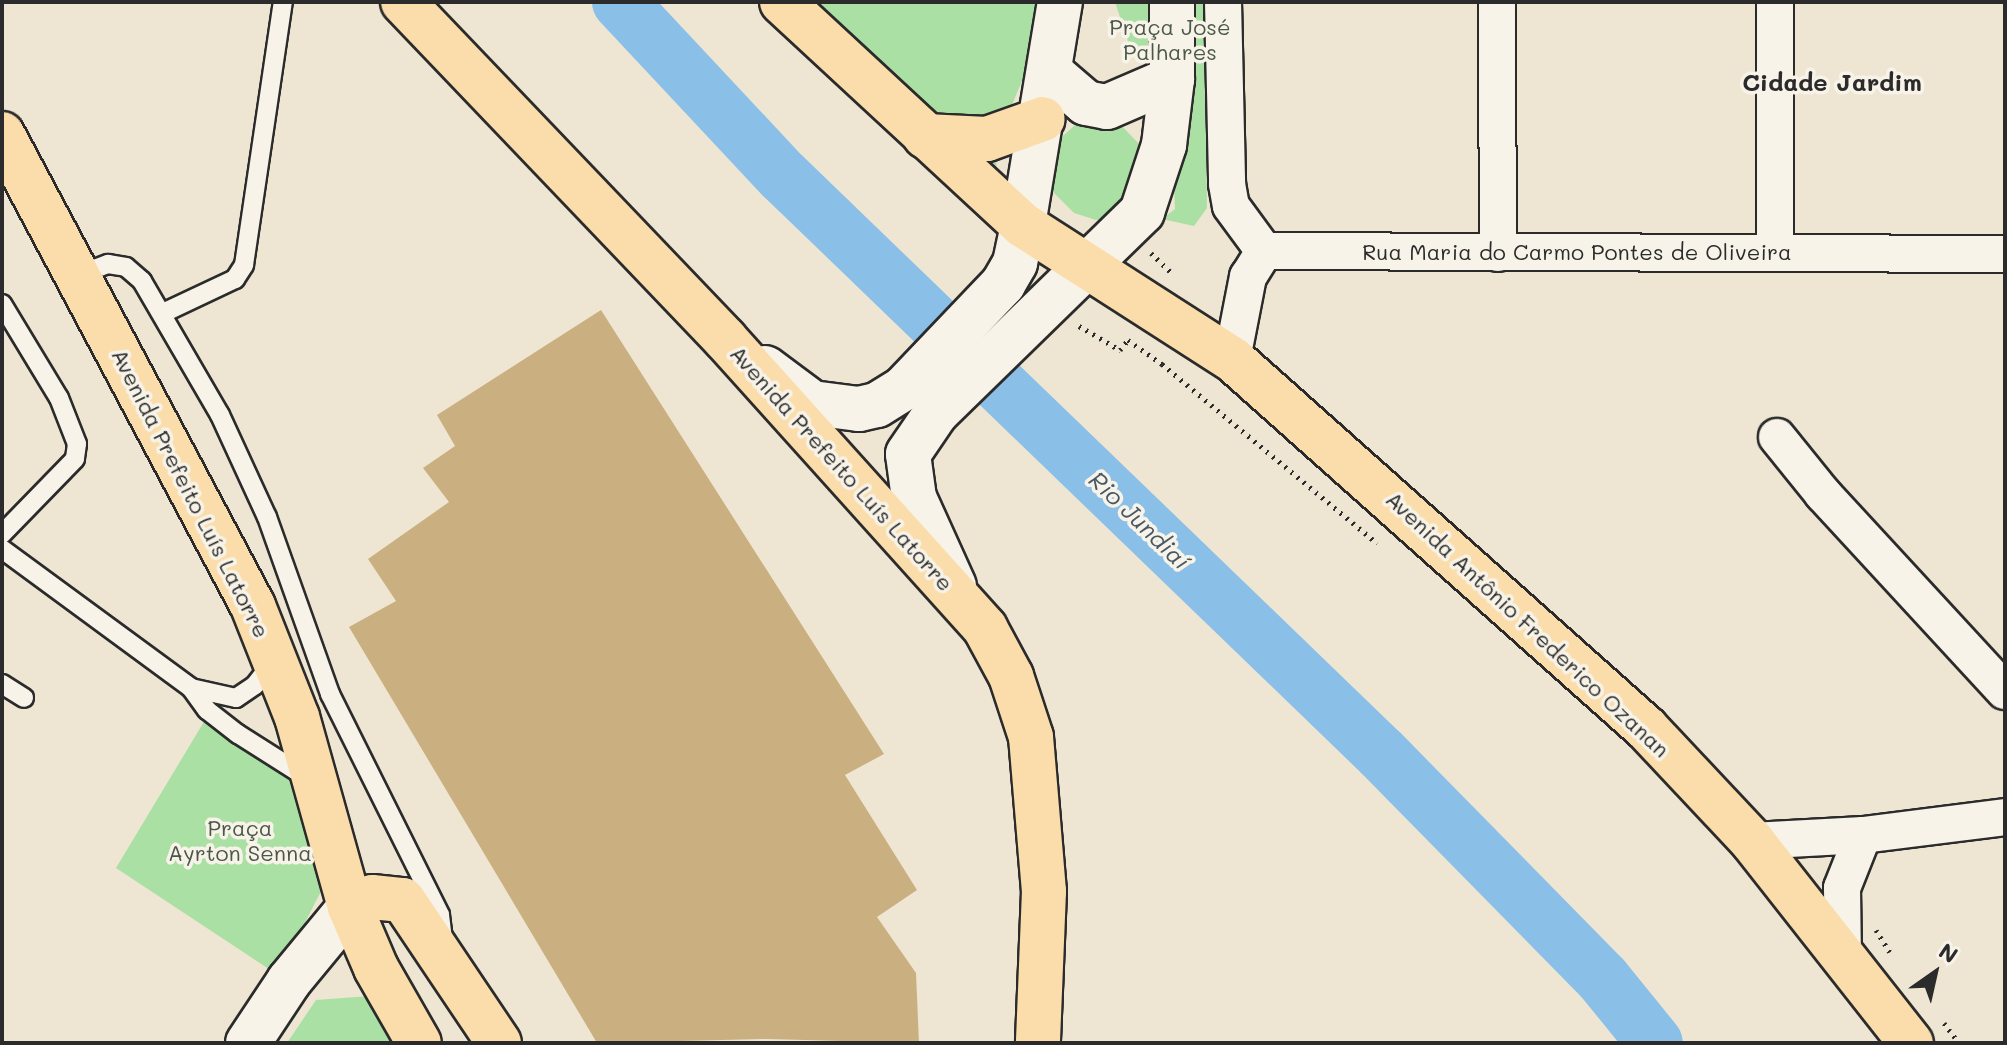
<!DOCTYPE html>
<html>
<head>
<meta charset="utf-8">
<style>
	body { margin:0 }
	#map { position:relative; width:2007px; height:1045px; overflow:hidden; background:#eee6d3; font-family:Mali,sans-serif }
	div>[style] { position:absolute }
	.green>* { inset:0; background:#aae0a3 }
	.river>* { height:56px; margin:-28px; padding:0 28px; transform-origin:28px; border-radius:28px; background:#8abfe8 }
	.building>* { inset:0; background:#cab080 }
	.path>* { height:5px; margin-top:-2.5px; transform-origin:0; background:repeating-linear-gradient(90deg,#2b2b2b 0 2px,transparent 0 8px) }
	.roads { filter:drop-shadow(2px 0 #2b2b2b) drop-shadow(-2px 0 #2b2b2b) drop-shadow(0 2px #2b2b2b) drop-shadow(0 -2px #2b2b2b) }
	.lane>* { height:18px; margin:-9px; padding:0 9px; transform-origin:9px; border-radius:9px; background:#f7f3e8 }
	.street>* { height:36px; margin:-18px; padding:0 18px; transform-origin:18px; border-radius:18px; background:#f7f3e8 }
	.secondary>* { height:44px; margin:-22px; padding:0 22px; transform-origin:22px; border-radius:22px; background:#f7f3e8 }
	.primary>* { height:44px; margin:-22px; padding:0 22px; transform-origin:22px; border-radius:22px; background:#faddab }
	span { translate:-50% -50%; white-space:nowrap; text-align:center; line-height:1.15; -webkit-text-stroke:7px #f7f3e8; paint-order:stroke }
	.park-label { font-size:22px; color:#4b5849 }
	.street-label { font-size:22px; color:#2b2b2b }
	.neighbourhood-label { font-size:24px; color:#2b2b2b; font-weight:700 }
	.water-label { font-size:24px; color:#485764; font-style:italic }
	.frame { position:absolute; inset:0; border:4px solid #2b2b2b; pointer-events:none }
	.north { position:absolute; left:1895px; top:933px; width:80px; height:80px; -webkit-text-stroke:6px #f7f3e8; paint-order:stroke; rotate:34deg; font-size:22px; font-weight:700; line-height:32px; text-align:center; color:#2b2b2b }
	.north::after { content:''; display:block; margin:auto; width:28px; height:36px; background:#2b2b2b; clip-path:polygon(50% 0,100% 100%,50% 72%,0 100%) }
</style>
</head>
<body>
<div id="map">
	<div class="green">
		<div style="clip-path:polygon(796px 2px,1047px 2px,1046px 23px,997px 141px,996px 184px)"></div>
		<div style="clip-path:polygon(1115px 2px,1204px 2px,1207px 208px,1194px 226px,1162px 219px,1175px 209px,1170px 95px,1129px 44px)"></div>
		<div style="clip-path:polygon(1086px 115px,1116px 120px,1144px 149px,1125px 215px,1096px 220px,1074px 213px,1050px 189px,1053px 145px)"></div>
		<div style="clip-path:polygon(208px 715px,321px 778px,333px 868px,278px 975px,116px 868px)"></div>
		<div style="clip-path:polygon(370px 996px,403px 1043px,287px 1043px,316px 1000px)"></div>
	</div>
	<div class="river">
		<div style="left:620px;top:2px;width:238px;rotate:46.9deg"></div>
		<div style="left:783px;top:176px;width:831px;rotate:43.98deg"></div>
		<div style="left:1381px;top:753px;width:317px;rotate:45.5deg"></div>
		<div style="left:1603px;top:979px;width:82px;rotate:50.9deg"></div>
	</div>
	<div class="building">
		<div style="clip-path:polygon(601px 310px,884px 754px,845px 775px,917px 890px,877px 917px,916px 973px,919px 1043px,766px 1039px,597px 1043px,349px 627px,396px 601px,368px 559px,449px 502px,423px 468px,455px 446px,437px 415px)"></div>
	</div>
	<div class="path">
		<div style="left:1151px;top:253px;width:30px;rotate:44deg"></div>
		<div style="left:1079px;top:326px;width:48px;rotate:30.3deg"></div>
		<div style="left:1120px;top:350px;width:13px;rotate:-51deg"></div>
		<div style="left:1128px;top:340px;width:42px;rotate:35.2deg"></div>
		<div style="left:1162px;top:364px;width:280px;rotate:39.8deg"></div>
		<div style="left:1876px;top:930px;width:26px;rotate:58deg"></div>
		<div style="left:1944px;top:1023px;width:25px;rotate:53deg"></div>
	</div>
	<div class="roads">
		<div class="lane">
			<div style="left:79px;top:275px;width:31px;rotate:-21deg"></div>
			<div style="left:108px;top:264px;width:18px;rotate:9deg"></div>
			<div style="left:126px;top:267px;width:21px;rotate:41deg"></div>
			<div style="left:142px;top:281px;width:155px;rotate:59.8deg"></div>
			<div style="left:220px;top:415px;width:112px;rotate:65.3deg"></div>
			<div style="left:267px;top:517px;width:188px;rotate:70.4deg"></div>
			<div style="left:330px;top:694px;width:247px;rotate:63.5deg"></div>
			<div style="left:440px;top:915px;width:25px;rotate:83deg"></div>
			<div style="left:2px;top:304px;width:110px;rotate:58.8deg"></div>
			<div style="left:59px;top:398px;width:49px;rotate:68.6deg"></div>
			<div style="left:77px;top:444px;width:15px;rotate:98deg"></div>
			<div style="left:75px;top:459px;width:105px;rotate:134.2deg"></div>
			<div style="left:163px;top:313px;width:80px;rotate:-25.3deg"></div>
			<div style="left:235px;top:279px;width:17px;rotate:-57deg"></div>
			<div style="left:244px;top:265px;width:266px;rotate:-81.6deg"></div>
			<div style="left:2px;top:549px;width:235px;rotate:36.3deg"></div>
			<div style="left:191px;top:688px;width:27px;rotate:54deg"></div>
			<div style="left:207px;top:710px;width:39px;rotate:38deg"></div>
			<div style="left:238px;top:734px;width:84px;rotate:32.4deg"></div>
			<div style="left:2px;top:684px;width:26px;rotate:32deg"></div>
			<div style="left:191px;top:688px;width:46px;rotate:12.5deg"></div>
			<div style="left:236px;top:698px;width:23px;rotate:-34deg"></div>
			<div style="left:255px;top:685px;width:28px;rotate:-52deg"></div>
		</div>
		<div class="street">
			<div style="left:1223px;top:2px;width:182px;rotate:88.7deg"></div>
			<div style="left:1227px;top:184px;width:22px;rotate:80deg"></div>
			<div style="left:1231px;top:206px;width:56px;rotate:53.7deg"></div>
			<div style="left:1497px;top:2px;width:251px;rotate:89.8deg"></div>
			<div style="left:1264px;top:251px;width:741px;rotate:0.23deg"></div>
			<div style="left:1775px;top:253px;width:251px;rotate:-90deg"></div>
			<div style="left:1232px;top:359px;width:84px;rotate:-79deg"></div>
			<div style="left:1248px;top:277px;width:31px;rotate:-58deg"></div>
			<div style="left:1777px;top:437px;width:73px;rotate:51.1deg"></div>
			<div style="left:1823px;top:494px;width:268px;rotate:47.3deg"></div>
			<div style="left:1752px;top:841px;width:111px;rotate:-3.1deg"></div>
			<div style="left:1863px;top:835px;width:143px;rotate:-7.2deg"></div>
			<div style="left:1843px;top:960px;width:72px;rotate:-90.8deg"></div>
			<div style="left:1842px;top:888px;width:57px;rotate:-68.4deg"></div>
		</div>
		<div class="secondary">
			<div style="left:1051px;top:73px;width:46px;rotate:40.6deg"></div>
			<div style="left:1086px;top:103px;width:21px;rotate:11deg"></div>
			<div style="left:1107px;top:107px;width:71px;rotate:-23.3deg"></div>
			<div style="left:765px;top:368px;width:59px;rotate:36.7deg"></div>
			<div style="left:812px;top:403px;width:47px;rotate:7.3deg"></div>
			<div style="left:859px;top:409px;width:18px;rotate:-13deg"></div>
			<div style="left:877px;top:405px;width:32px;rotate:-32deg"></div>
			<div style="left:904px;top:388px;width:144px;rotate:-46.4deg"></div>
			<div style="left:1003px;top:284px;width:24px;rotate:-60deg"></div>
			<div style="left:1015px;top:263px;width:39px;rotate:-78deg"></div>
			<div style="left:1023px;top:225px;width:226px;rotate:-80.6deg"></div>
			<div style="left:954px;top:586px;width:97px;rotate:-114.4deg"></div>
			<div style="left:914px;top:498px;width:44px;rotate:-97.8deg"></div>
			<div style="left:908px;top:454px;width:50px;rotate:-55.7deg"></div>
			<div style="left:936px;top:413px;width:288px;rotate:-44.3deg"></div>
			<div style="left:1142px;top:212px;width:71px;rotate:-71.8deg"></div>
			<div style="left:1164px;top:145px;width:66px;rotate:-83.1deg"></div>
			<div style="left:1172px;top:79px;width:77px;rotate:-90deg"></div>
			<div style="left:248px;top:1043px;width:74px;rotate:-56.5deg"></div>
			<div style="left:289px;top:981px;width:96px;rotate:-50.5deg"></div>
		</div>
		<div class="primary">
			<div style="left:403px;top:2px;width:466px;rotate:46.3deg"></div>
			<div style="left:725px;top:339px;width:389px;rotate:48deg"></div>
			<div style="left:985px;top:628px;width:55px;rotate:61.6deg"></div>
			<div style="left:1011px;top:676px;width:64px;rotate:71.8deg"></div>
			<div style="left:1031px;top:737px;width:155px;rotate:85.2deg"></div>
			<div style="left:1044px;top:891px;width:152px;rotate:92.3deg"></div>
			<div style="left:782px;top:2px;width:328px;rotate:42.8deg"></div>
			<div style="left:1023px;top:225px;width:248px;rotate:32.7deg"></div>
			<div style="left:1232px;top:359px;width:555px;rotate:41.71deg"></div>
			<div style="left:1646px;top:728px;width:155px;rotate:46.8deg"></div>
			<div style="left:1752px;top:841px;width:257px;rotate:51.8deg"></div>
			<div style="left:2px;top:134px;width:535px;rotate:62deg"></div>
			<div style="left:253px;top:606px;width:119px;rotate:68.4deg"></div>
			<div style="left:297px;top:717px;width:197px;rotate:74.4deg"></div>
			<div style="left:350px;top:907px;width:66px;rotate:66.9deg"></div>
			<div style="left:376px;top:968px;width:86px;rotate:60.2deg"></div>
			<div style="left:925px;top:136px;width:62px;rotate:2.8deg"></div>
			<div style="left:987px;top:139px;width:59px;rotate:-19.7deg"></div>
			<div style="left:350px;top:907px;width:24px;rotate:-24deg"></div>
			<div style="left:372px;top:897px;width:31px;rotate:6deg"></div>
			<div style="left:403px;top:900px;width:172px;rotate:56.1deg"></div>
		</div>
	</div>
	<div class="park-label">
		<span style="left:1170px;top:39px">Praça José<br>Palhares</span>
		<span style="left:240px;top:840px">Praça<br>Ayrton Senna</span>
	</div>
	<div class="street-label">
		<span style="left:1577px;top:252px">Rua Maria do Carmo Pontes de Oliveira</span>
		<span style="left:842px;top:468px;rotate:48deg">Avenida Prefeito Luís Latorre</span>
		<span style="left:191px;top:493px;rotate:63deg">Avenida Prefeito Luís Latorre</span>
		<span style="left:1528px;top:624px;rotate:43deg">Avenida Antônio Frederico Ozanan</span>
	</div>
	<div class="neighbourhood-label">
		<span style="left:1832px;top:82px">Cidade Jardim</span>
	</div>
	<div class="water-label">
		<span style="left:1140px;top:520px;rotate:44deg">Rio Jundiaí</span>
	</div>
	<div class="frame"></div>
	<div class="north">N</div>
</div>
</body>
</html>
